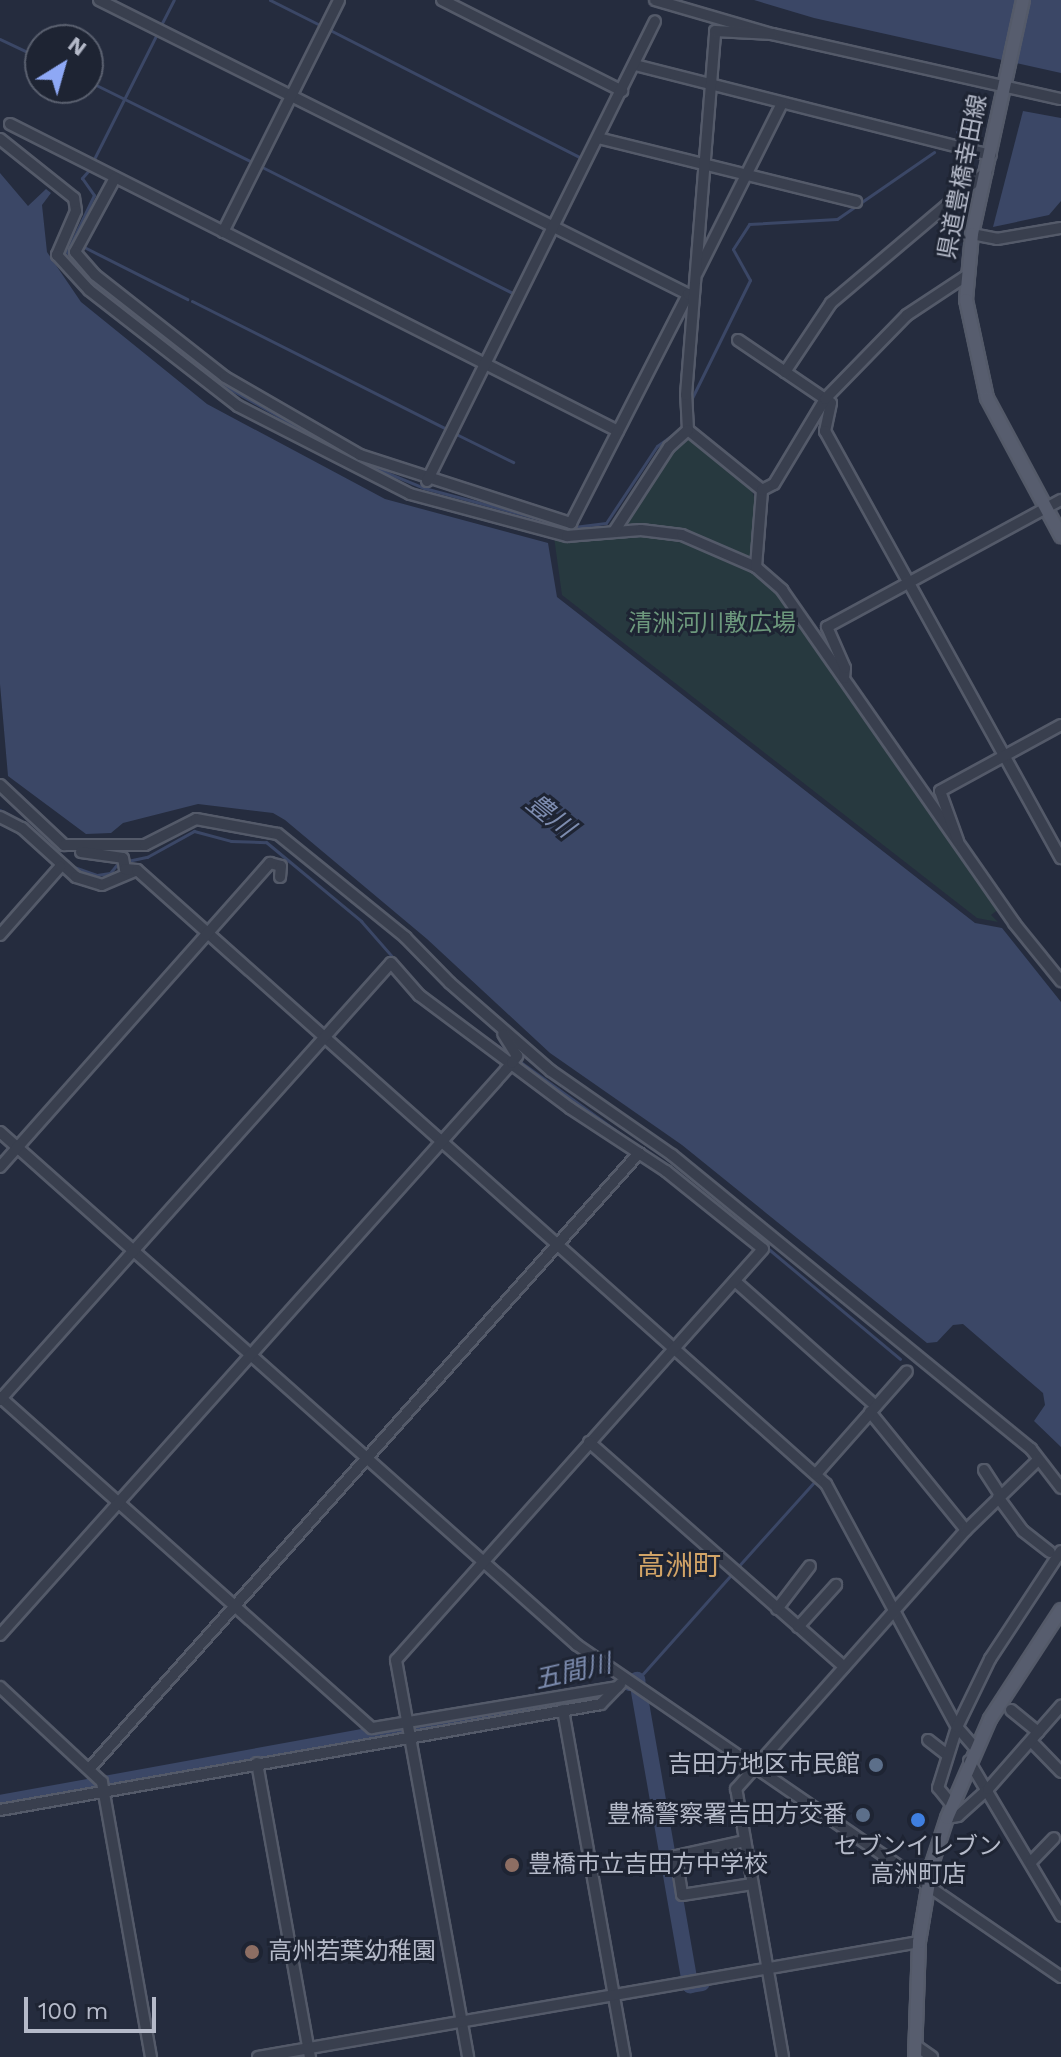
<!DOCTYPE html>
<html>
<head>
<meta charset="utf-8">
<style>
	body { margin:0 }
	#map { position:relative; width:1061px; height:2057px; overflow:hidden; background:#252c3e; font-family:"Work Sans","Noto Sans JP",sans-serif }
	div>[style] { position:absolute }
	.green>* { inset:0; background:#27393f }
	.water>* { inset:0; background:#3b4766 }
	.stream>* { height:3px; margin:-1.5px; padding:0 1.5px; transform-origin:1.5px; border-radius:1.5px; background:#3b4766 }
	.river>* { height:16px; margin:-8px; padding:0 8px; transform-origin:8px; border-radius:8px; background:#3b4766 }
	.roads { filter:drop-shadow(2px 0 #545a69) drop-shadow(-2px 0 #545a69) drop-shadow(0 2px #545a69) drop-shadow(0 -2px #545a69) }
	.minor>* { height:10px; margin:-5px; padding:0 5px; transform-origin:5px; border-radius:5px; background:#393f4e }
	.major>* { height:12px; margin:-6px; padding:0 6px; transform-origin:6px; border-radius:6px; background:#575d6e }
	.dots>* { width:22px; height:22px; translate:-50% -50%; box-sizing:border-box; border:4px solid #1e2433; border-radius:50% }
	span { translate:-50% -50%; white-space:nowrap; text-align:center; line-height:1.15; -webkit-text-stroke:6px #1e2433; paint-order:stroke }
	.street-label { font-size:24px; color:#b5bac9 }
	.park-label { font-size:24px; color:#6d997d }
	.poi-label { font-size:24px; color:#b5bac9 }
	.right { translate:-100% -50%; text-align:right }
	.left { translate:0 -50%; text-align:left }
	.water-label { font-size:26px; color:#7d8caf; font-style:italic }
	.quarter-label { font-size:28px; color:#d2a467 }
	.north { position:absolute; left:24px; top:24px; width:80px; height:80px; box-sizing:border-box; background:#1e2433; border:2px solid #5a606f; border-radius:50%; rotate:37deg; font-size:22px; font-weight:700; line-height:32px; text-align:center; color:#b5bac9 }
	.north::after { content:''; display:block; margin:auto; width:28px; height:36px; background:#8ea8f5; clip-path:polygon(50% 0,100% 100%,50% 72%,0 100%) }
	.scale { position:absolute; left:24px; top:1997px; width:132px; height:36px; box-sizing:border-box; border:4px solid #b5bac9; border-top:0; padding-left:10px; font-size:24px; line-height:28px; white-space:nowrap; color:#b5bac9; -webkit-text-stroke:6px #1e2433; paint-order:stroke }
</style>
</head>
<body>
<div id="map">
	<div class="green">
		<div style="clip-path:polygon(689px 436px,749px 482px,756px 503px,753px 555px,747px 558px,698px 537px,628px 524px,671px 450px)"></div>
		<div style="clip-path:polygon(618px 534px,668px 534px,740px 559px,775px 586px,999px 909px,991px 915px,998px 922px,977px 918px,562px 595px,554px 537px,576px 541px)"></div>
	</div>
	<div class="water">
		<div style="clip-path:polygon(754px 0,1061px 0,1061px 73px,814px 18px)"></div>
		<div style="clip-path:polygon(1023px 111px,1061px 118px,1061px 201px,1049px 215px,993px 227px)"></div>
		<div style="clip-path:polygon(0 173px,28px 206px,46px 189px,51px 193px,42px 205px,47px 252px,81px 302px,207px 404px,385px 499px,548px 543px,557px 597px,975px 923px,1002px 928px,1061px 1002px,1061px 1447px,1034px 1421px,1045px 1405px,1043px 1393px,963px 1324px,953px 1325px,937px 1342px,927px 1343px,682px 1145px,550px 1053px,427px 939px,285px 820px,273px 813px,198px 804px,123px 823px,111px 833px,86px 834px,8px 776px,0 684px)"></div>
	</div>
	<div class="stream">
		<div style="left:270px;top:0;width:58px;rotate:26.6deg"></div>
		<div style="left:161px;top:25px;width:28px;rotate:-63deg"></div>
		<div style="left:328px;top:29px;width:284px;rotate:27deg"></div>
		<div style="left:0;top:39px;width:44px;rotate:25.4deg"></div>
		<div style="left:88px;top:81px;width:185px;rotate:26.3deg"></div>
		<div style="left:957px;top:132px;width:33px;rotate:-40deg"></div>
		<div style="left:982px;top:111px;width:9px;rotate:-84deg"></div>
		<div style="left:93px;top:161px;width:144px;rotate:-63.3deg"></div>
		<div style="left:260px;top:166px;width:283px;rotate:26.7deg"></div>
		<div style="left:89px;top:170px;width:11px;rotate:131deg"></div>
		<div style="left:82px;top:178px;width:21px;rotate:55deg"></div>
		<div style="left:94px;top:195px;width:63px;rotate:115.3deg"></div>
		<div style="left:67px;top:252px;width:35px;rotate:51deg"></div>
		<div style="left:89px;top:279px;width:181px;rotate:37.8deg"></div>
		<div style="left:232px;top:390px;width:142px;rotate:29.4deg"></div>
		<div style="left:356px;top:460px;width:74px;rotate:22.4deg"></div>
		<div style="left:424px;top:488px;width:131px;rotate:15deg"></div>
		<div style="left:82px;top:246px;width:118px;rotate:26.8deg"></div>
		<div style="left:192px;top:301px;width:288px;rotate:26.7deg"></div>
		<div style="left:690px;top:402px;width:136px;rotate:-63.8deg"></div>
		<div style="left:750px;top:280px;width:35px;rotate:-119deg"></div>
		<div style="left:733px;top:249px;width:30px;rotate:-57deg"></div>
		<div style="left:749px;top:224px;width:88px;rotate:-3.3deg"></div>
		<div style="left:837px;top:219px;width:118px;rotate:-34.6deg"></div>
		<div style="left:454px;top:433px;width:66px;rotate:26.2deg"></div>
		<div style="left:574px;top:527px;width:32px;rotate:-7deg"></div>
		<div style="left:606px;top:523px;width:92px;rotate:-56.5deg"></div>
		<div style="left:657px;top:446px;width:19px;rotate:-35deg"></div>
		<div style="left:0;top:810px;width:25px;rotate:29deg"></div>
		<div style="left:68px;top:865px;width:31px;rotate:19deg"></div>
		<div style="left:97px;top:875px;width:13px;rotate:-9deg"></div>
		<div style="left:110px;top:873px;width:13px;rotate:-51deg"></div>
		<div style="left:118px;top:863px;width:30px;rotate:-12deg"></div>
		<div style="left:147px;top:857px;width:54px;rotate:-29deg"></div>
		<div style="left:194px;top:831px;width:38px;rotate:15deg"></div>
		<div style="left:231px;top:841px;width:35px;rotate:2deg"></div>
		<div style="left:266px;top:842px;width:124px;rotate:39.7deg"></div>
		<div style="left:361px;top:921px;width:53px;rotate:48.8deg"></div>
		<div style="left:479px;top:1034px;width:37px;rotate:33deg"></div>
		<div style="left:519px;top:1061px;width:144px;rotate:35.7deg"></div>
		<div style="left:765px;top:1246px;width:176px;rotate:39.9deg"></div>
		<div style="left:736px;top:1569px;width:117px;rotate:-48.1deg"></div>
		<div style="left:640px;top:1677px;width:137px;rotate:-48.3deg"></div>
	</div>
	<div class="river">
		<div style="left:630px;top:1683px;width:8px;rotate:-23deg"></div>
		<div style="left:637px;top:1680px;width:310px;rotate:80.1deg"></div>
		<div style="left:690px;top:1985px;width:12px;rotate:-9deg"></div>
		<div style="left:0;top:1803px;width:547px;rotate:-10.32deg"></div>
	</div>
	<div class="roads">
		<div class="minor">
			<div style="left:99px;top:0;width:658px;rotate:26.53deg"></div>
			<div style="left:442px;top:0;width:202px;rotate:26.8deg"></div>
			<div style="left:655px;top:0;width:122px;rotate:16.2deg"></div>
			<div style="left:772px;top:34px;width:296px;rotate:12.7deg"></div>
			<div style="left:635px;top:65px;width:367px;rotate:14.2deg"></div>
			<div style="left:10px;top:124px;width:681px;rotate:26.79deg"></div>
			<div style="left:598px;top:138px;width:266px;rotate:13.9deg"></div>
			<div style="left:0;top:139px;width:95px;rotate:38.6deg"></div>
			<div style="left:74px;top:198px;width:13px;rotate:81deg"></div>
			<div style="left:76px;top:211px;width:48px;rotate:113.4deg"></div>
			<div style="left:57px;top:255px;width:47px;rotate:47.6deg"></div>
			<div style="left:89px;top:290px;width:189px;rotate:37.9deg"></div>
			<div style="left:238px;top:406px;width:193px;rotate:27.1deg"></div>
			<div style="left:410px;top:494px;width:163px;rotate:15deg"></div>
			<div style="left:567px;top:536px;width:74px;rotate:-4.6deg"></div>
			<div style="left:641px;top:530px;width:41px;rotate:7deg"></div>
			<div style="left:682px;top:535px;width:81px;rotate:23.4deg"></div>
			<div style="left:756px;top:567px;width:35px;rotate:41deg"></div>
			<div style="left:782px;top:590px;width:406px;rotate:55.1deg"></div>
			<div style="left:1014px;top:923px;width:75px;rotate:51deg"></div>
			<div style="left:115px;top:178px;width:84px;rotate:118.4deg"></div>
			<div style="left:75px;top:252px;width:30px;rotate:49deg"></div>
			<div style="left:95px;top:275px;width:165px;rotate:38.1deg"></div>
			<div style="left:225px;top:377px;width:156px;rotate:30deg"></div>
			<div style="left:360px;top:455px;width:222px;rotate:17.9deg"></div>
			<div style="left:571px;top:523px;width:257px;rotate:-62.9deg"></div>
			<div style="left:688px;top:294px;width:5px;rotate:22deg"></div>
			<div style="left:223px;top:232px;width:259px;rotate:-63.4deg"></div>
			<div style="left:972px;top:234px;width:25px;rotate:11deg"></div>
			<div style="left:997px;top:239px;width:65px;rotate:-9.8deg"></div>
			<div style="left:697px;top:273px;width:190px;rotate:-63.4deg"></div>
			<div style="left:738px;top:340px;width:112px;rotate:34.1deg"></div>
			<div style="left:831px;top:403px;width:29px;rotate:102deg"></div>
			<div style="left:825px;top:431px;width:488px;rotate:61.1deg"></div>
			<div style="left:785px;top:372px;width:83px;rotate:-56.3deg"></div>
			<div style="left:831px;top:303px;width:204px;rotate:-40.2deg"></div>
			<div style="left:427px;top:481px;width:513px;rotate:-63.63deg"></div>
			<div style="left:762px;top:490px;width:95px;rotate:-141deg"></div>
			<div style="left:688px;top:430px;width:35px;rotate:-93deg"></div>
			<div style="left:686px;top:395px;width:365px;rotate:-85.4deg"></div>
			<div style="left:715px;top:31px;width:57px;rotate:3deg"></div>
			<div style="left:615px;top:530px;width:99px;rotate:-57deg"></div>
			<div style="left:669px;top:447px;width:25px;rotate:-42deg"></div>
			<div style="left:756px;top:567px;width:77px;rotate:-85.5deg"></div>
			<div style="left:762px;top:490px;width:13px;rotate:-27deg"></div>
			<div style="left:774px;top:484px;width:99px;rotate:-59deg"></div>
			<div style="left:825px;top:399px;width:117px;rotate:-45.7deg"></div>
			<div style="left:907px;top:315px;width:71px;rotate:-33.5deg"></div>
			<div style="left:844px;top:678px;width:10px;rotate:-84deg"></div>
			<div style="left:845px;top:668px;width:45px;rotate:-113.7deg"></div>
			<div style="left:827px;top:627px;width:266px;rotate:-28.5deg"></div>
			<div style="left:0;top:785px;width:88px;rotate:43.2deg"></div>
			<div style="left:64px;top:845px;width:81px"></div>
			<div style="left:145px;top:845px;width:57px;rotate:-27deg"></div>
			<div style="left:196px;top:819px;width:83px;rotate:10.4deg"></div>
			<div style="left:278px;top:834px;width:164px;rotate:39deg"></div>
			<div style="left:405px;top:937px;width:64px;rotate:45.6deg"></div>
			<div style="left:450px;top:983px;width:134px;rotate:41.1deg"></div>
			<div style="left:551px;top:1071px;width:147px;rotate:34.8deg"></div>
			<div style="left:672px;top:1155px;width:464px;rotate:39.3deg"></div>
			<div style="left:1031px;top:1449px;width:49px;rotate:52.4deg"></div>
			<div style="left:0;top:817px;width:25px;rotate:27deg"></div>
			<div style="left:22px;top:828px;width:73px;rotate:42.2deg"></div>
			<div style="left:76px;top:877px;width:27px;rotate:17deg"></div>
			<div style="left:102px;top:885px;width:36px;rotate:-23deg"></div>
			<div style="left:958px;top:841px;width:53px;rotate:-109.8deg"></div>
			<div style="left:940px;top:791px;width:138px;rotate:-28.6deg"></div>
			<div style="left:81px;top:852px;width:42px;rotate:8.1deg"></div>
			<div style="left:123px;top:858px;width:11px;rotate:80deg"></div>
			<div style="left:125px;top:869px;width:12px;rotate:5deg"></div>
			<div style="left:137px;top:870px;width:923px;rotate:41.71deg"></div>
			<div style="left:826px;top:1484px;width:276px;rotate:61.7deg"></div>
			<div style="left:957px;top:1727px;width:28px;rotate:49deg"></div>
			<div style="left:0;top:935px;width:91px;rotate:-48.6deg"></div>
			<div style="left:0;top:1132px;width:772px;rotate:41.64deg"></div>
			<div style="left:577px;top:1645px;width:587px;rotate:34.45deg"></div>
			<div style="left:0;top:1167px;width:407px;rotate:-48.4deg"></div>
			<div style="left:270px;top:863px;width:11px;rotate:15deg"></div>
			<div style="left:281px;top:866px;width:11px;rotate:95deg"></div>
			<div style="left:735px;top:1281px;width:188px;rotate:41.6deg"></div>
			<div style="left:0;top:1397px;width:498px;rotate:41.7deg"></div>
			<div style="left:372px;top:1728px;width:249px;rotate:-9.5deg"></div>
			<div style="left:0;top:1400px;width:586px;rotate:-48.18deg"></div>
			<div style="left:391px;top:963px;width:43px;rotate:48.8deg"></div>
			<div style="left:419px;top:995px;width:189px;rotate:36.8deg"></div>
			<div style="left:570px;top:1108px;width:115px;rotate:33.3deg"></div>
			<div style="left:666px;top:1171px;width:124px;rotate:38.8deg"></div>
			<div style="left:763px;top:1249px;width:551px;rotate:131.76deg"></div>
			<div style="left:396px;top:1660px;width:403px;rotate:79.7deg"></div>
			<div style="left:870px;top:1412px;width:152px;rotate:50.9deg"></div>
			<div style="left:589px;top:1442px;width:340px;rotate:41.4deg"></div>
			<div style="left:984px;top:1470px;width:30px;rotate:57deg"></div>
			<div style="left:816px;top:1474px;width:137px;rotate:-48.5deg"></div>
			<div style="left:998px;top:1497px;width:42px;rotate:53.7deg"></div>
			<div style="left:1023px;top:1531px;width:34px;rotate:38deg"></div>
			<div style="left:777px;top:1609px;width:54px;rotate:-52.5deg"></div>
			<div style="left:798px;top:1627px;width:57px;rotate:-47.9deg"></div>
			<div style="left:0;top:1635px;width:768px;rotate:-48.17deg"></div>
			<div style="left:512px;top:1063px;width:9px;rotate:-54deg"></div>
			<div style="left:517px;top:1056px;width:26px;rotate:-122deg"></div>
			<div style="left:0;top:1687px;width:139px;rotate:43deg"></div>
			<div style="left:102px;top:1782px;width:279px;rotate:79.9deg"></div>
			<div style="left:563px;top:1710px;width:352px;rotate:79.9deg"></div>
			<div style="left:1011px;top:1710px;width:35px;rotate:39deg"></div>
			<div style="left:928px;top:1740px;width:24px;rotate:38deg"></div>
			<div style="left:1031px;top:1741px;width:43px;rotate:45.9deg"></div>
			<div style="left:969px;top:1761px;width:180px;rotate:59.3deg"></div>
			<div style="left:257px;top:1763px;width:299px;rotate:79.8deg"></div>
			<div style="left:91px;top:1767px;width:823px;rotate:-48.25deg"></div>
			<div style="left:952px;top:1805px;width:22px;rotate:-129deg"></div>
			<div style="left:938px;top:1788px;width:64px;rotate:-72.7deg"></div>
			<div style="left:957px;top:1727px;width:76px;rotate:-64.1deg"></div>
			<div style="left:990px;top:1659px;width:129px;rotate:-56.7deg"></div>
			<div style="left:0;top:1810px;width:610px;rotate:-10deg"></div>
			<div style="left:601px;top:1704px;width:28px;rotate:-46deg"></div>
			<div style="left:947px;top:1818px;width:11px;rotate:-10deg"></div>
			<div style="left:958px;top:1816px;width:40px;rotate:-42deg"></div>
			<div style="left:988px;top:1789px;width:111px;rotate:-48.7deg"></div>
			<div style="left:745px;top:1841px;width:71px;rotate:167.7deg"></div>
			<div style="left:676px;top:1856px;width:39px;rotate:81deg"></div>
			<div style="left:682px;top:1895px;width:71px;rotate:-8.9deg"></div>
			<div style="left:1031px;top:1862px;width:33px;rotate:-46deg"></div>
			<div style="left:915px;top:2045px;width:21px;rotate:35deg"></div>
			<div style="left:258px;top:2057px;width:671px;rotate:-9.87deg"></div>
			<div style="left:783px;top:2057px;width:272px;rotate:-99.9deg"></div>
			<div style="left:736px;top:1789px;width:346px;rotate:-48.4deg"></div>
			<div style="left:966px;top:1530px;width:100px;rotate:-44.2deg"></div>
		</div>
		<div class="major">
			<div style="left:1023px;top:0;width:239px;rotate:102.3deg"></div>
			<div style="left:972px;top:234px;width:66px;rotate:95.2deg"></div>
			<div style="left:966px;top:300px;width:100px;rotate:77.9deg"></div>
			<div style="left:987px;top:398px;width:157px;rotate:61.8deg"></div>
			<div style="left:915px;top:2057px;width:115px;rotate:-88deg"></div>
			<div style="left:919px;top:1942px;width:79px;rotate:-80.5deg"></div>
			<div style="left:932px;top:1864px;width:48px;rotate:-71.9deg"></div>
			<div style="left:947px;top:1818px;width:108px;rotate:-66.5deg"></div>
			<div style="left:990px;top:1719px;width:130px;rotate:-56.9deg"></div>
		</div>
	</div>
	<div class="dots">
		<div style="left:876px;top:1765px;background:#5c6f8a"></div>
		<div style="left:863px;top:1815px;background:#5c6f8a"></div>
		<div style="left:918px;top:1820px;background:#3f7fe0"></div>
		<div style="left:512px;top:1865px;background:#8d6e63"></div>
		<div style="left:252px;top:1952px;background:#8d6e63"></div>
	</div>
	<div class="street-label">
		<span style="left:963px;top:177px;rotate:-79deg">県道豊橋幸田線</span>
	</div>
	<div class="park-label">
		<span style="left:712px;top:624px">清洲河川敷広場</span>
	</div>
	<div class="poi-label">
		<span class="right" style="left:860px;top:1765px">吉田方地区市民館</span>
		<span class="right" style="left:847px;top:1815px">豊橋警察署吉田方交番</span>
		<span style="left:918px;top:1861px">セブンイレブン<br>高洲町店</span>
		<span class="left" style="left:528px;top:1865px">豊橋市立吉田方中学校</span>
		<span class="left" style="left:268px;top:1952px">高州若葉幼稚園</span>
	</div>
	<div class="water-label">
		<span style="left:550px;top:816px;rotate:39deg">豊川</span>
		<span style="left:573px;top:1672px;rotate:-13deg">五間川</span>
	</div>
	<div class="quarter-label">
		<span style="left:679px;top:1566px">高洲町</span>
	</div>
	<div class="north">N</div>
	<div class="scale">100 m</div>
</div>
</body>
</html>
